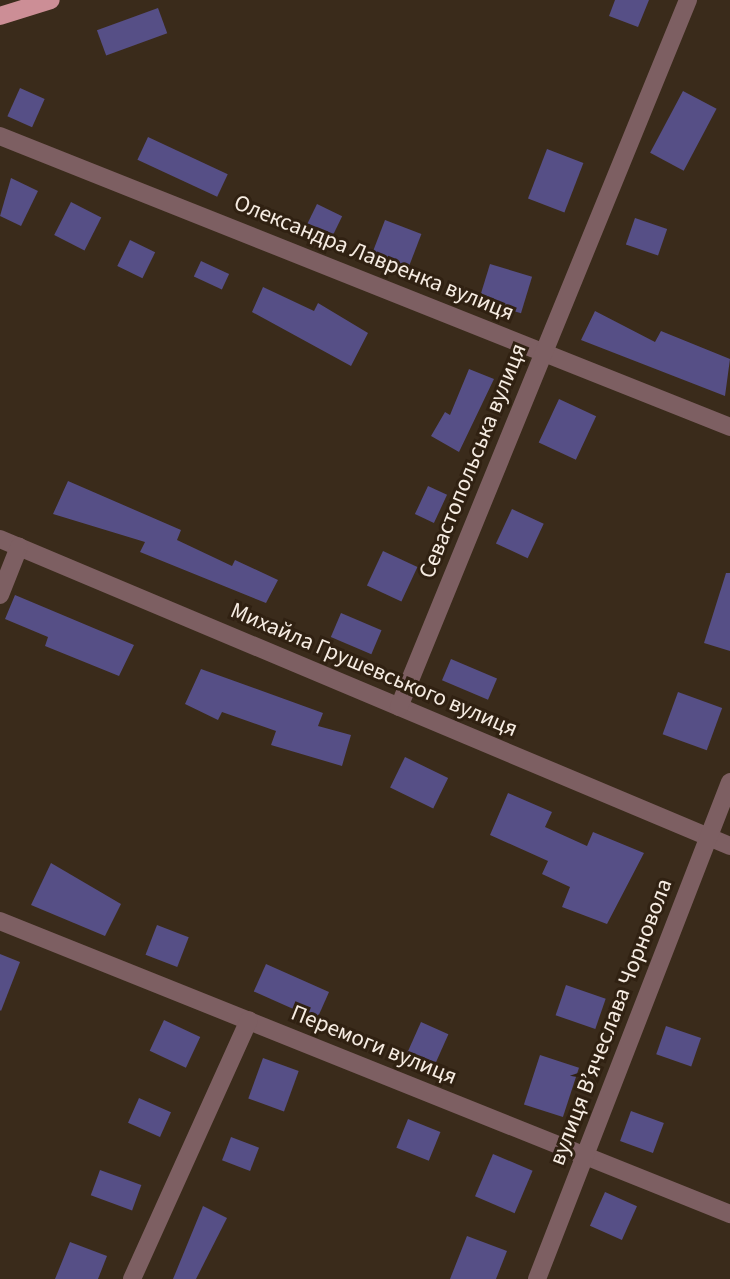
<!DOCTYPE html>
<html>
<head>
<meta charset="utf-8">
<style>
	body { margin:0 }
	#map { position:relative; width:730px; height:1279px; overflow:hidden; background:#3a2b1b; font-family:"Source Sans 3",sans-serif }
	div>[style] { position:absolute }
	.building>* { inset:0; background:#564f86; transform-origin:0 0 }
	.street>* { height:18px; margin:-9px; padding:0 9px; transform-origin:9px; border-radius:9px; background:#7d5f62 }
	.primary>* { height:18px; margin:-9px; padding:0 9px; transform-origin:9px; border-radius:9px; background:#cc8e96 }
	span { translate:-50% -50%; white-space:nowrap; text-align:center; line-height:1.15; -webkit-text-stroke:6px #302112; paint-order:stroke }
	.street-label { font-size:23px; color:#f6ece2 }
</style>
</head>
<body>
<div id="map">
	<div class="building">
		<div style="clip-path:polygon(615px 0,649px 0,638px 27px,609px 16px)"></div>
		<div style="left:158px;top:8px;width:27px;height:65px;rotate:70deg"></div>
		<div style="left:20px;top:88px;width:27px;height:31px;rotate:24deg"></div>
		<div style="left:683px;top:91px;width:38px;height:70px;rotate:28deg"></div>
		<div style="left:148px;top:137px;width:88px;height:25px;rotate:25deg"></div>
		<div style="left:547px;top:149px;width:39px;height:53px;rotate:21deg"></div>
		<div style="clip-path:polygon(11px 178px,38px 191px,21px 226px,0 216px)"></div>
		<div style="left:71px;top:202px;width:34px;height:37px;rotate:27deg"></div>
		<div style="left:317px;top:204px;width:28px;height:25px;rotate:26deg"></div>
		<div style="left:635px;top:218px;width:34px;height:28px;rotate:19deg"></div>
		<div style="left:385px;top:220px;width:39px;height:44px;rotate:21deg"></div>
		<div style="left:130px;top:240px;width:28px;height:29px;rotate:26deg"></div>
		<div style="left:201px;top:261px;width:31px;height:17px;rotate:25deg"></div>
		<div style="left:490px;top:264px;width:44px;height:38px;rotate:17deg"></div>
		<div style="clip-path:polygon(263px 287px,314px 311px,318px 303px,368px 333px,351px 366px,252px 312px)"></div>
		<div style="clip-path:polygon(595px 311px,655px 342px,661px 331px,730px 359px,725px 396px,581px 340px)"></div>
		<div style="clip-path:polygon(469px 369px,494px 379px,459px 452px,431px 436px,445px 412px,450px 415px)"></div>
		<div style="left:559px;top:399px;width:41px;height:48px;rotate:25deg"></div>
		<div style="clip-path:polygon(68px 481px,181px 530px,177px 540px,232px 566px,235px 560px,278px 580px,266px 603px,140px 552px,145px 542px,53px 514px)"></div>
		<div style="left:428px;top:486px;width:21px;height:31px;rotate:25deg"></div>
		<div style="left:512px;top:509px;width:35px;height:38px;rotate:25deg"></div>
		<div style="left:383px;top:551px;width:38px;height:38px;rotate:25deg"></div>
		<div style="clip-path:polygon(726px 573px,730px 573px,730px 651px,704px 643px)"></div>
		<div style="clip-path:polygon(15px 595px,134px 645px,119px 676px,45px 646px,48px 637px,5px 619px)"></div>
		<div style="left:341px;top:613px;width:44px;height:26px;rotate:23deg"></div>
		<div style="left:451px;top:659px;width:50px;height:23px;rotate:23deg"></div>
		<div style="clip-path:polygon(201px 669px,323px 713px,318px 726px,351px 735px,342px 766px,271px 745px,276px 731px,222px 712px,218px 720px,185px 704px)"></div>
		<div style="left:678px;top:692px;width:47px;height:45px;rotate:20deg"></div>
		<div style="left:405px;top:757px;width:48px;height:34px;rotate:26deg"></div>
		<div style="clip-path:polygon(508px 793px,552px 812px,545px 827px,587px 846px,593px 832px,644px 853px,607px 924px,562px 907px,570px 887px,542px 874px,548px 861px,490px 835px)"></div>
		<div style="clip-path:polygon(51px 863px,121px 904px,105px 936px,31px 905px)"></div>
		<div style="left:157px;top:925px;width:34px;height:32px;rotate:21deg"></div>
		<div style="clip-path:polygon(0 954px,20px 962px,1px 1011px,0 1010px)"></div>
		<div style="left:266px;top:964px;width:69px;height:30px;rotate:24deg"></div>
		<div style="left:566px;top:985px;width:42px;height:32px;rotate:19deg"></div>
		<div style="left:164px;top:1020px;width:40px;height:34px;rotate:25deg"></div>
		<div style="left:421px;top:1022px;width:30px;height:35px;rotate:24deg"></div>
		<div style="left:666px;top:1026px;width:37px;height:30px;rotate:19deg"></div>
		<div style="left:540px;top:1055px;width:41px;height:52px;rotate:18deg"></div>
		<div style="left:263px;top:1058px;width:38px;height:43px;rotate:20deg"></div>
		<div style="left:139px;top:1098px;width:35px;height:27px;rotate:24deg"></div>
		<div style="left:631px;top:1111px;width:35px;height:32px;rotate:20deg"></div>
		<div style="left:408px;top:1119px;width:35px;height:31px;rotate:22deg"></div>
		<div style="left:231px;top:1137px;width:30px;height:25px;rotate:21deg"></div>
		<div style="left:493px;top:1154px;width:43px;height:46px;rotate:23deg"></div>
		<div style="left:100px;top:1170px;width:44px;height:27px;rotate:20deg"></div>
		<div style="left:605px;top:1192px;width:35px;height:37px;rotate:24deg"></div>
		<div style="clip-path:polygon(203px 1206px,227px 1218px,196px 1279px,173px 1279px)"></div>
		<div style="clip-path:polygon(467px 1236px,507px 1251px,496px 1279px,450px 1279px)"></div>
		<div style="clip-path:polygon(70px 1242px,107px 1256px,98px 1279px,55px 1279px)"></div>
	</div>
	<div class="street">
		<div style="left:0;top:136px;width:786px;rotate:21.73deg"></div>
		<div style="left:0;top:539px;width:792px;rotate:22.81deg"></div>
		<div style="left:0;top:595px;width:52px;rotate:-68.4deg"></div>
		<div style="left:399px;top:707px;width:764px;rotate:-67.77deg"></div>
		<div style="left:0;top:921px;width:787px;rotate:21.87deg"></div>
		<div style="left:132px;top:1279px;width:284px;rotate:-65.7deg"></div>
		<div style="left:537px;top:1279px;width:533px;rotate:-68.78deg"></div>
	</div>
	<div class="primary">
		<div style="left:0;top:16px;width:53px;rotate:-17.4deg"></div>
	</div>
	<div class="street-label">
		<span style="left:374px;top:258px;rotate:22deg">Олександра Лавренка вулиця</span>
		<span style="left:473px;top:461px;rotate:-68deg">Севастопольська вулиця</span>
		<span style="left:374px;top:670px;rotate:23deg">Михайла Грушевського вулиця</span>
		<span style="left:611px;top:1022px;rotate:-69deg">вулиця В’ячеслава Чорновола</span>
		<span style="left:374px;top:1045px;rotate:22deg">Перемоги вулиця</span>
	</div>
</div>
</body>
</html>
